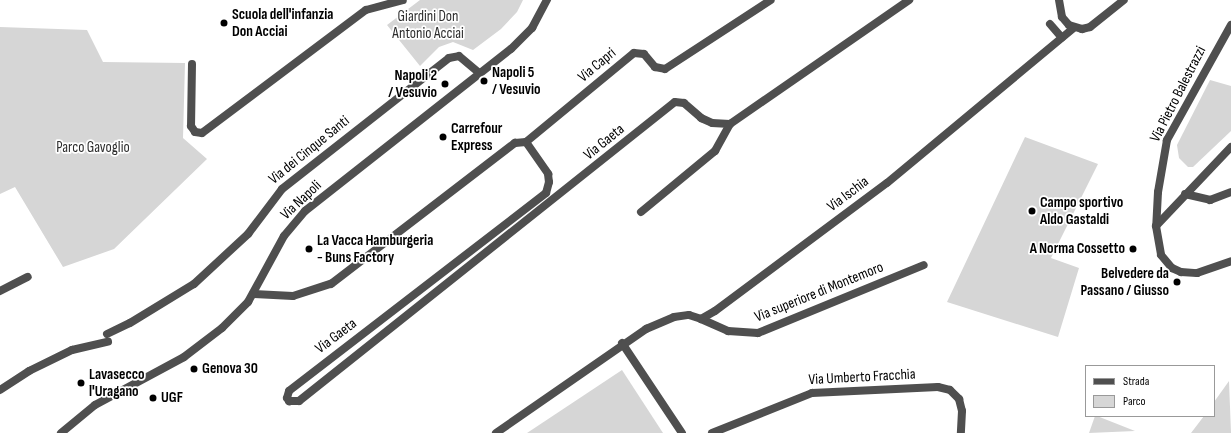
<!DOCTYPE html>
<html>
<head>
<meta charset="utf-8">
<style>
	body { margin:0 }
	#map { position:relative; width:1231px; height:433px; overflow:hidden; background:#fff; font-family:"Sofia Sans Condensed",sans-serif }
	div>[style] { position:absolute }
	.green>* { inset:0; background:#d6d6d6 }
	.minor>* { height:8px; margin:-4px; padding:0 4px; transform-origin:4px; border-radius:4px; background:#4f4f4f }
	.tertiary>* { height:8px; margin:-4px; padding:0 4px; transform-origin:4px; border-radius:4px; background:#4f4f4f }
	.dots>* { width:11px; height:11px; translate:-50% -50%; box-sizing:border-box; border:2px solid #fff; border-radius:50% }
	span { translate:-50% -50%; white-space:nowrap; text-align:center; line-height:1.15; -webkit-text-stroke:3.5px #fff; paint-order:stroke }
	.poi-label { font-size:15px; color:#000; font-weight:700 }
	.left { translate:0 -50%; text-align:left }
	.right { translate:-100% -50%; text-align:right }
	.park-label { font-size:15px; color:#2d2d2d }
	.street-label { font-size:15px; color:#000 }
	.legend { position:absolute; left:1085px; top:365px; width:130px; height:52px; box-sizing:border-box; background:#fff; border:1px solid #999; margin:0; padding:5px 7px; list-style:none; font-size:12px; color:#000 }
	.legend li { display:flex; align-items:center; gap:8px; height:20px }
	.legend b { width:20px; border:1px solid #999 }
</style>
</head>
<body>
<div id="map">
	<div class="green">
		<div style="clip-path:polygon(420px 0,523px 0,517px 12px,501px 29px,473px 50px,453px 42px,439px 47px,420px 66px,387px 25px)"></div>
		<div style="clip-path:polygon(0 27px,87px 30px,103px 62px,185px 63px,183px 138px,207px 159px,114px 249px,63px 267px,15px 187px,0 194px)"></div>
		<div style="clip-path:polygon(1210px 80px,1231px 86px,1231px 131px,1193px 167px,1188px 167px,1179px 158px,1177px 145px)"></div>
		<div style="clip-path:polygon(1025px 137px,1098px 164px,1051px 258px,1079px 268px,1058px 337px,947px 302px)"></div>
		<div style="clip-path:polygon(622px 370px,663px 433px,527px 433px)"></div>
		<div style="clip-path:polygon(1229px 381px,1231px 433px,1191px 433px,1204px 416px,1214px 416px,1214px 402px)"></div>
		<div style="clip-path:polygon(1095px 416px,1097px 416px,1135px 431px,1089px 433px)"></div>
	</div>
	<div class="minor">
		<div style="left:1059px;top:0;width:17px;rotate:80deg"></div>
		<div style="left:1062px;top:17px;width:11px;rotate:49deg"></div>
		<div style="left:1069px;top:25px;width:14px;rotate:17deg"></div>
		<div style="left:1082px;top:29px;width:8px;rotate:-14deg"></div>
		<div style="left:1090px;top:27px;width:43px;rotate:-38.5deg"></div>
		<div style="left:1050px;top:24px;width:18px;rotate:49deg"></div>
		<div style="left:1231px;top:25px;width:132px;rotate:119.1deg"></div>
		<div style="left:1167px;top:140px;width:53px;rotate:99.8deg"></div>
		<div style="left:1158px;top:192px;width:34px;rotate:93deg"></div>
		<div style="left:1156px;top:226px;width:29px;rotate:80deg"></div>
		<div style="left:1161px;top:255px;width:17px;rotate:50deg"></div>
		<div style="left:1172px;top:268px;width:10px;rotate:24deg"></div>
		<div style="left:1181px;top:272px;width:16px;rotate:4deg"></div>
		<div style="left:1197px;top:273px;width:36px;rotate:-19deg"></div>
		<div style="left:192px;top:64px;width:62px;rotate:90.9deg"></div>
		<div style="left:191px;top:126px;width:7px;rotate:56deg"></div>
		<div style="left:195px;top:132px;width:7px;rotate:8deg"></div>
		<div style="left:202px;top:133px;width:205px;rotate:-36.9deg"></div>
		<div style="left:366px;top:10px;width:38px;rotate:-15deg"></div>
		<div style="left:526px;top:142px;width:39px;rotate:55deg"></div>
		<div style="left:548px;top:174px;width:8px;rotate:83deg"></div>
		<div style="left:549px;top:182px;width:11px;rotate:105deg"></div>
		<div style="left:546px;top:193px;width:324px;rotate:142.4deg"></div>
		<div style="left:289px;top:391px;width:7px;rotate:106deg"></div>
		<div style="left:287px;top:398px;width:4px;rotate:56deg"></div>
		<div style="left:289px;top:401px;width:10px"></div>
		<div style="left:299px;top:401px;width:480px;rotate:-38.5deg"></div>
		<div style="left:675px;top:102px;width:9px;rotate:6deg"></div>
		<div style="left:684px;top:103px;width:23px;rotate:41deg"></div>
		<div style="left:701px;top:118px;width:12px;rotate:24deg"></div>
		<div style="left:712px;top:123px;width:18px;rotate:3deg"></div>
		<div style="left:730px;top:124px;width:218px;rotate:-34.7deg"></div>
		<div style="left:526px;top:142px;width:140px;rotate:-39.5deg"></div>
		<div style="left:634px;top:53px;width:10px;rotate:6deg"></div>
		<div style="left:644px;top:54px;width:17px;rotate:50deg"></div>
		<div style="left:655px;top:67px;width:10px;rotate:11deg"></div>
		<div style="left:665px;top:69px;width:126px;rotate:-33.1deg"></div>
		<div style="left:1185px;top:194px;width:26px;rotate:13deg"></div>
		<div style="left:1210px;top:200px;width:22px;rotate:-21deg"></div>
		<div style="left:641px;top:212px;width:96px;rotate:-39.5deg"></div>
		<div style="left:715px;top:151px;width:31px;rotate:-61deg"></div>
		<div style="left:1156px;top:226px;width:109px;rotate:-46.5deg"></div>
		<div style="left:0;top:291px;width:31px;rotate:-27deg"></div>
		<div style="left:253px;top:294px;width:40px;rotate:2.9deg"></div>
		<div style="left:293px;top:296px;width:40px;rotate:-18deg"></div>
		<div style="left:331px;top:284px;width:232px;rotate:-37.5deg"></div>
		<div style="left:515px;top:143px;width:11px;rotate:-5deg"></div>
		<div style="left:701px;top:319px;width:30px;rotate:24deg"></div>
		<div style="left:728px;top:331px;width:30px;rotate:4deg"></div>
		<div style="left:758px;top:333px;width:179px;rotate:-22.3deg"></div>
		<div style="left:107px;top:334px;width:25px;rotate:-26deg"></div>
		<div style="left:130px;top:323px;width:75px;rotate:-31.4deg"></div>
		<div style="left:194px;top:284px;width:74px;rotate:-42.8deg"></div>
		<div style="left:248px;top:234px;width:56px;rotate:-52.9deg"></div>
		<div style="left:282px;top:189px;width:212px;rotate:-38.1deg"></div>
		<div style="left:449px;top:58px;width:10px;rotate:-11deg"></div>
		<div style="left:459px;top:56px;width:26px;rotate:40deg"></div>
		<div style="left:622px;top:343px;width:108px;rotate:56.3deg"></div>
		<div style="left:0;top:390px;width:35px;rotate:-33deg"></div>
		<div style="left:29px;top:371px;width:48px;rotate:-26deg"></div>
		<div style="left:72px;top:350px;width:37px;rotate:-13deg"></div>
		<div style="left:496px;top:433px;width:183px;rotate:-34.7deg"></div>
		<div style="left:646px;top:329px;width:30px;rotate:-23deg"></div>
		<div style="left:674px;top:317px;width:15px;rotate:-8deg"></div>
		<div style="left:689px;top:315px;width:13px;rotate:18deg"></div>
		<div style="left:701px;top:319px;width:16px;rotate:-30deg"></div>
		<div style="left:715px;top:311px;width:214px;rotate:-36.7deg"></div>
		<div style="left:887px;top:183px;width:243px;rotate:-39.7deg"></div>
		<div style="left:712px;top:433px;width:108px;rotate:-21.8deg"></div>
		<div style="left:812px;top:393px;width:126px;rotate:-2.7deg"></div>
		<div style="left:938px;top:387px;width:12px;rotate:14deg"></div>
		<div style="left:950px;top:390px;width:13px;rotate:45deg"></div>
		<div style="left:959px;top:399px;width:12px;rotate:76deg"></div>
		<div style="left:962px;top:411px;width:22px;rotate:93deg"></div>
	</div>
	<div class="tertiary">
		<div style="left:61px;top:433px;width:44px;rotate:-39.5deg"></div>
		<div style="left:95px;top:405px;width:101px;rotate:-28.3deg"></div>
		<div style="left:184px;top:357px;width:48px;rotate:-37.3deg"></div>
		<div style="left:222px;top:328px;width:37px;rotate:-45deg"></div>
		<div style="left:248px;top:302px;width:75px;rotate:-61.4deg"></div>
		<div style="left:284px;top:236px;width:33px;rotate:-50deg"></div>
		<div style="left:305px;top:211px;width:262px;rotate:-38.2deg"></div>
		<div style="left:511px;top:49px;width:30px;rotate:-45deg"></div>
		<div style="left:532px;top:28px;width:32px;rotate:-62deg"></div>
	</div>
	<div class="dots">
		<div style="left:224px;top:23px;background:#000"></div>
		<div style="left:484px;top:81px;background:#000"></div>
		<div style="left:445px;top:84px;background:#000"></div>
		<div style="left:443px;top:137px;background:#000"></div>
		<div style="left:1032px;top:211px;background:#000"></div>
		<div style="left:309px;top:249px;background:#000"></div>
		<div style="left:1133px;top:249px;background:#000"></div>
		<div style="left:1177px;top:282px;background:#000"></div>
		<div style="left:194px;top:369px;background:#000"></div>
		<div style="left:81px;top:383px;background:#000"></div>
		<div style="left:153px;top:398px;background:#000"></div>
	</div>
	<div class="poi-label">
		<span class="left" style="left:232px;top:23px">Scuola dell'infanzia<br>Don Acciai</span>
		<span class="left" style="left:492px;top:81px">Napoli 5<br>/ Vesuvio</span>
		<span class="right" style="left:437px;top:84px">Napoli 2<br>/ Vesuvio</span>
		<span class="left" style="left:451px;top:137px">Carrefour<br>Express</span>
		<span class="left" style="left:1040px;top:211px">Campo sportivo<br>Aldo Gastaldi</span>
		<span class="left" style="left:317px;top:249px">La Vacca Hamburgeria<br>- Buns Factory</span>
		<span class="right" style="left:1125px;top:249px">A Norma Cossetto</span>
		<span class="right" style="left:1169px;top:282px">Belvedere da<br>Passano / Giusso</span>
		<span class="left" style="left:202px;top:369px">Genova 30</span>
		<span class="left" style="left:89px;top:383px">Lavasecco<br>l'Uragano</span>
		<span class="left" style="left:161px;top:398px">UGF</span>
	</div>
	<div class="park-label">
		<span style="left:428px;top:25px">Giardini Don<br>Antonio Acciai</span>
		<span style="left:93px;top:148px">Parco Gavoglio</span>
	</div>
	<div class="street-label">
		<span style="left:597px;top:65px;rotate:-40deg">Via Capri</span>
		<span style="left:1178px;top:94px;rotate:-63deg">Via Pietro Balestrazzi</span>
		<span style="left:604px;top:142px;rotate:-39deg">Via Gaeta</span>
		<span style="left:309px;top:150px;rotate:-39deg">Via dei Cinque Santi</span>
		<span style="left:848px;top:194px;rotate:-37deg">Via Ischia</span>
		<span style="left:301px;top:200px;rotate:-43deg">Via Napoli</span>
		<span style="left:819px;top:292px;rotate:-22deg">Via superiore di Montemoro</span>
		<span style="left:336px;top:336px;rotate:-37deg">Via Gaeta</span>
		<span style="left:862px;top:377px;rotate:-3deg">Via Umberto Fracchia</span>
	</div>
	<ul class="legend">
	<li><b style="height:5px;background:#4f4f4f"></b>Strada</li>
	<li><b style="height:11px;background:#d6d6d6"></b>Parco</li>
	</ul>
</div>
</body>
</html>
